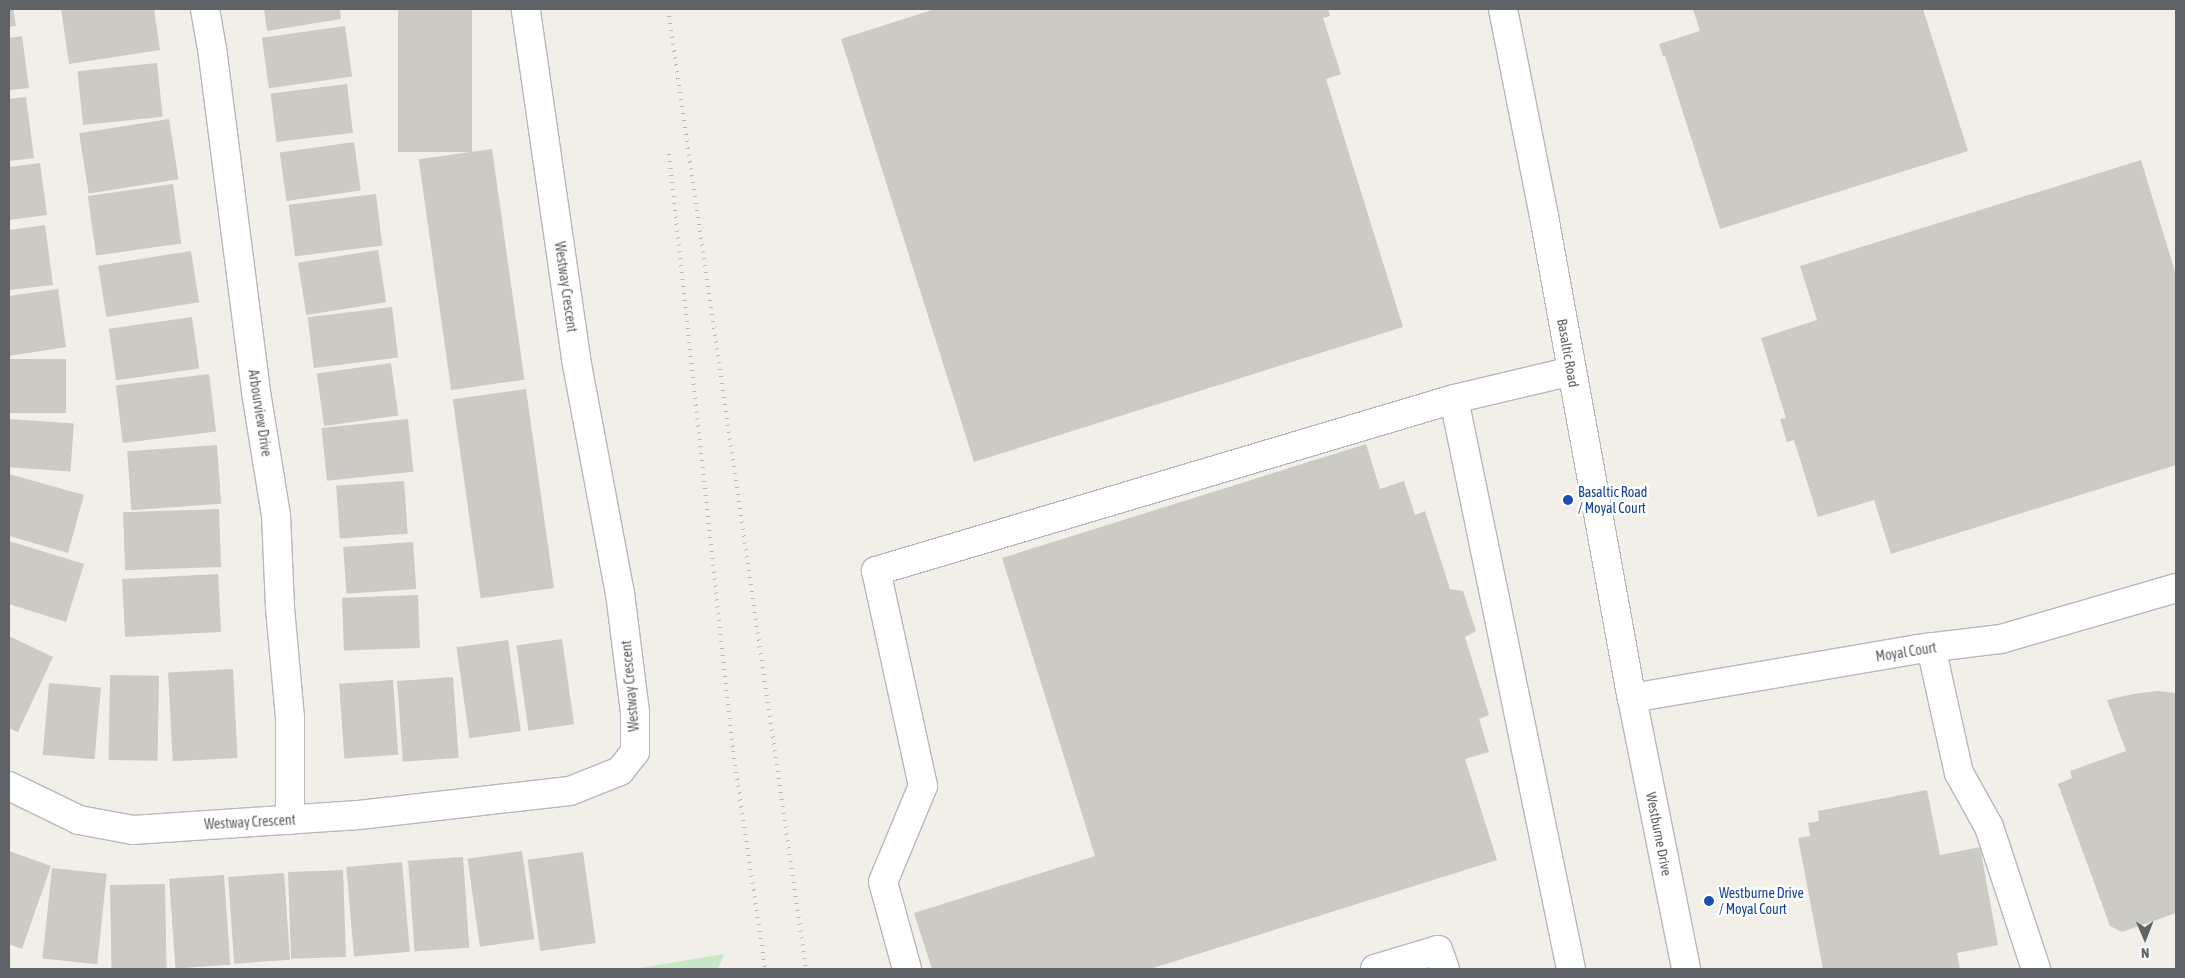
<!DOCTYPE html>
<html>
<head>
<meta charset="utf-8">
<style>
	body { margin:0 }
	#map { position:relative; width:2185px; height:978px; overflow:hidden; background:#f1efe8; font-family:"Asap Condensed",sans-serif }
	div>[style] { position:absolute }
	.green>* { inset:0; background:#c5e8c5 }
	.building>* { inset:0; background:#cccac5; transform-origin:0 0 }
	.roads { filter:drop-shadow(1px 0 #b5b8bc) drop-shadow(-1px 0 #b5b8bc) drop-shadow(0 1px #b5b8bc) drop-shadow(0 -1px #b5b8bc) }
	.minor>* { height:28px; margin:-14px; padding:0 14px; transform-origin:14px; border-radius:14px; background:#fff }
	.rail>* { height:4px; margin-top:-2px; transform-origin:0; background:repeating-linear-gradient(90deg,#b6b7b8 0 1px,transparent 0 7px) }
	.dots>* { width:14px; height:14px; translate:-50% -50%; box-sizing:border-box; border:2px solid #fff; border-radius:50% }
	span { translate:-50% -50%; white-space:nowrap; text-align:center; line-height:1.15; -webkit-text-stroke:5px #fff; paint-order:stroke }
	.street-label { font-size:14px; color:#5f6368 }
	.transit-label { font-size:14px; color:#164399 }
	.left { translate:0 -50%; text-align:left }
	.frame { position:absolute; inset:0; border:10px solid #5f6368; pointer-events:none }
	.north { position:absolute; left:2120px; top:913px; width:50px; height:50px; -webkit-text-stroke:4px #fff; paint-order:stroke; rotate:179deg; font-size:14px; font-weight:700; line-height:20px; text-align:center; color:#5f6368 }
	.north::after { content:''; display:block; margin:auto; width:18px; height:22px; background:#5f6368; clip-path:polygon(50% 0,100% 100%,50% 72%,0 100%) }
</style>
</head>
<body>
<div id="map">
	<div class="green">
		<div style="clip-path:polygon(724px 954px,718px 969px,634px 969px)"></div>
	</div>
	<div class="building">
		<div style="clip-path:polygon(9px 9px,13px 9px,16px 26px,9px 27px)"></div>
		<div style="clip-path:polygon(61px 9px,154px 9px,160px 50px,69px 64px)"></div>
		<div style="clip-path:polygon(264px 9px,340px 9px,341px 19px,267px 31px)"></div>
		<div style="left:398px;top:9px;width:74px;height:143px"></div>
		<div style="clip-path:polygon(935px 9px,1328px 9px,1330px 16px,1323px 18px,1341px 74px,1326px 79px,1403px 327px,974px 462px,841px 39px)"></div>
		<div style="clip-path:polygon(1693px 9px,1923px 9px,1968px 151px,1720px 229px,1665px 56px,1663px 56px,1659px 44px,1700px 31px)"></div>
		<div style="left:345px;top:26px;width:51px;height:84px;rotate:82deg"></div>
		<div style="clip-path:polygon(22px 36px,29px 88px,9px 90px,9px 38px)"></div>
		<div style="left:157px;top:63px;width:54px;height:80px;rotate:84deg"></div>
		<div style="left:347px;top:84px;width:49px;height:77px;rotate:83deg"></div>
		<div style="clip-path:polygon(26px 97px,34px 158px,9px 161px,9px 99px)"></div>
		<div style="left:169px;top:119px;width:61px;height:91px;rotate:81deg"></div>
		<div style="left:354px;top:142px;width:49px;height:75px;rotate:82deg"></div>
		<div style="left:492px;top:149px;width:233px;height:74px;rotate:82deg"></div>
		<div style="clip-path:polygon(2141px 160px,2176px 275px,2176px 465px,1891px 554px,1874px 500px,1818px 517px,1794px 440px,1787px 442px,1780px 419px,1786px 418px,1761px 338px,1817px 320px,1800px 266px)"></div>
		<div style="clip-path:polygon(40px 163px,47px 215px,9px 220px,9px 167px)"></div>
		<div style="left:173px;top:184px;width:60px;height:86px;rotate:82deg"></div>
		<div style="left:376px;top:194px;width:52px;height:88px;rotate:83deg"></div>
		<div style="clip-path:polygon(45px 225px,53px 285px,9px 290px,9px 230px)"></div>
		<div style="left:378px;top:250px;width:53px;height:81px;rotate:81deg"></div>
		<div style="left:191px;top:251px;width:52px;height:94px;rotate:81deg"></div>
		<div style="clip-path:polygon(58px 289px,66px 347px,9px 356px,9px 296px)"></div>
		<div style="left:392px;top:307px;width:51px;height:85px;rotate:83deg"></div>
		<div style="left:192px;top:317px;width:52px;height:84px;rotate:82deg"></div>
		<div style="left:9px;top:359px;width:57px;height:54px"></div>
		<div style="left:391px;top:363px;width:53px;height:75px;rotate:82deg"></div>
		<div style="left:209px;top:374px;width:58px;height:94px;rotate:83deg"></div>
		<div style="left:526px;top:389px;width:201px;height:74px;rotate:82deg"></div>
		<div style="left:9px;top:419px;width:65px;height:48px;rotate:4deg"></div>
		<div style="left:408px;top:419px;width:53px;height:87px;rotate:84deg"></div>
		<div style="clip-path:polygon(1366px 444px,1380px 489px,1404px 481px,1415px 515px,1425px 511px,1450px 589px,1463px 591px,1476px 631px,1465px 637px,1489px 715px,1479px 719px,1489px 752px,1465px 759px,1497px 860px,1150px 969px,932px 969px,914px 913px,1095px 856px,1002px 558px)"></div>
		<div style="left:217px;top:445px;width:59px;height:90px;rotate:86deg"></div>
		<div style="clip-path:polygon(9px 474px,84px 495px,68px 553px,9px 536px)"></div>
		<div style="left:404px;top:481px;width:53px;height:68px;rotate:86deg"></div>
		<div style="left:219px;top:509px;width:58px;height:96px;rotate:88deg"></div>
		<div style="clip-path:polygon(9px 541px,84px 564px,66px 622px,9px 604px)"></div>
		<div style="left:413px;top:542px;width:47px;height:70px;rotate:86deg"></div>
		<div style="left:218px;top:574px;width:58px;height:96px;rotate:87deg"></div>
		<div style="left:418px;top:595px;width:53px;height:76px;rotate:88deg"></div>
		<div style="clip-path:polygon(9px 636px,53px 657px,18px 732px,9px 728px)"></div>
		<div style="left:562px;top:639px;width:86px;height:46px;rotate:82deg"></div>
		<div style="left:508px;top:640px;width:92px;height:52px;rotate:82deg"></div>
		<div style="left:233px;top:669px;width:89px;height:65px;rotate:87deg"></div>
		<div style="left:110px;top:675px;width:49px;height:85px;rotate:1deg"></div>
		<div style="left:453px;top:677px;width:81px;height:56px;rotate:86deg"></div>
		<div style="left:393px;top:680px;width:75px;height:54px;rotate:86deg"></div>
		<div style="left:49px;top:683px;width:52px;height:72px;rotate:5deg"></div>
		<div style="clip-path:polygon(2158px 691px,2176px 693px,2176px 913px,2122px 932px,2110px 926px,2058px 784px,2072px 778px,2070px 771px,2126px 751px,2107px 700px,2133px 694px)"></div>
		<div style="clip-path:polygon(1927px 790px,1940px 855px,1980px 847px,1998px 945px,1957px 953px,1960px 969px,1823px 969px,1798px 838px,1810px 836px,1808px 823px,1819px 821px,1818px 811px)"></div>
		<div style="clip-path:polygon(9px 851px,51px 866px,22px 949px,9px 944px)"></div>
		<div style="left:522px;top:851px;width:89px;height:55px;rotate:82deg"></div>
		<div style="left:583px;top:852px;width:92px;height:56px;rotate:82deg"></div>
		<div style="left:463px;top:857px;width:91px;height:55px;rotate:86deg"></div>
		<div style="left:402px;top:862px;width:90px;height:56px;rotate:85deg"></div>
		<div style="left:52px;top:868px;width:55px;height:91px;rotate:6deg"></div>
		<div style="left:343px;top:870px;width:87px;height:55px;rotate:88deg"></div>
		<div style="left:284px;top:873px;width:87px;height:56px;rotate:86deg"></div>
		<div style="left:224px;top:875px;width:90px;height:55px;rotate:86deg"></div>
		<div style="left:165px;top:884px;width:84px;height:55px;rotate:89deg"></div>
	</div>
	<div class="roads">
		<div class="minor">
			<div style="left:205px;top:9px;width:40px;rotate:80deg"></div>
			<div style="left:212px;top:48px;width:347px;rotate:82.7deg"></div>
			<div style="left:256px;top:392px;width:125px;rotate:80.8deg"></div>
			<div style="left:276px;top:515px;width:93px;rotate:87.5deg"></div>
			<div style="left:280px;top:608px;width:109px;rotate:84.8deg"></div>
			<div style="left:290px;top:717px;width:103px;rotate:90deg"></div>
			<div style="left:1503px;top:9px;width:211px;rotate:78.8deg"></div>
			<div style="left:1544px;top:216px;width:490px;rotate:79.7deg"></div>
			<div style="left:1632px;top:698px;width:276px;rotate:78.7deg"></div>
			<div style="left:1931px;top:647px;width:129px;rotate:77.5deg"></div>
			<div style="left:1959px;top:773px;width:62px;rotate:60.9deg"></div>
			<div style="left:1989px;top:827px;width:150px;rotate:71.7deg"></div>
			<div style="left:1632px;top:698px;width:290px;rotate:-9.7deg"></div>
			<div style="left:1918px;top:649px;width:84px;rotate:-6.9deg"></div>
			<div style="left:2001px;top:639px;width:182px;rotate:-16.2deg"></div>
			<div style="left:9px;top:786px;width:78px;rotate:25.9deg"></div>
			<div style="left:79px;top:820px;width:55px;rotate:10.5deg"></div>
			<div style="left:133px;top:830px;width:226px;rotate:-3.8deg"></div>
			<div style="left:359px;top:815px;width:212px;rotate:-6.5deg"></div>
			<div style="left:570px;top:791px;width:54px;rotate:-21.8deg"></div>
			<div style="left:620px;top:771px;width:24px;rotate:-52deg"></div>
			<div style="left:635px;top:752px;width:40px;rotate:-90deg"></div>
			<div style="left:635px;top:712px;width:119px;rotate:-97.2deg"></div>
			<div style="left:620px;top:594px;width:240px;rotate:-100.6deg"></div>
			<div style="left:576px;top:358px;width:353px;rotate:-98.2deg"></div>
			<div style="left:907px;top:969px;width:90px;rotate:-105.4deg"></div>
			<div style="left:883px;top:882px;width:104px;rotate:-67.4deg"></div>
			<div style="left:923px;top:786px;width:220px;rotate:-102.3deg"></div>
			<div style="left:876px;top:571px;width:603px;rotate:-16.57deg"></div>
			<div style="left:1375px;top:969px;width:66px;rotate:-16.8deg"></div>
			<div style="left:1438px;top:950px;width:20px;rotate:70deg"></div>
			<div style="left:1571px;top:969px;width:582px;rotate:-101.6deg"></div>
			<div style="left:1454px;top:399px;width:121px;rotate:-13.3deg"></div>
		</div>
	</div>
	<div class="rail">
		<div style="left:668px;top:9px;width:970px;rotate:81.82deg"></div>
		<div style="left:669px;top:154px;width:600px;rotate:83.88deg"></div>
		<div style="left:733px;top:751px;width:220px;rotate:81.6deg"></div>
	</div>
	<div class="dots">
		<div style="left:1568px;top:500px;background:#1a4fb4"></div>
		<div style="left:1709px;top:901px;background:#1a4fb4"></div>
	</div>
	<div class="street-label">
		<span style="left:566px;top:287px;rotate:82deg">Westway Crescent</span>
		<span style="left:1568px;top:353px;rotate:80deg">Basaltic Road</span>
		<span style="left:260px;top:413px;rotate:81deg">Arbourview Drive</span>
		<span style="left:1906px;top:652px;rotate:-9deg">Moyal Court</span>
		<span style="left:630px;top:686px;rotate:-95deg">Westway Crescent</span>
		<span style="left:250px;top:822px;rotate:-3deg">Westway Crescent</span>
		<span style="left:1659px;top:834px;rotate:79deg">Westburne Drive</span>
	</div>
	<div class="transit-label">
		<span class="left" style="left:1578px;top:500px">Basaltic Road<br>/ Moyal Court</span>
		<span class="left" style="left:1719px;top:901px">Westburne Drive<br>/ Moyal Court</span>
	</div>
	<div class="frame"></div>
	<div class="north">N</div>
</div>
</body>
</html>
